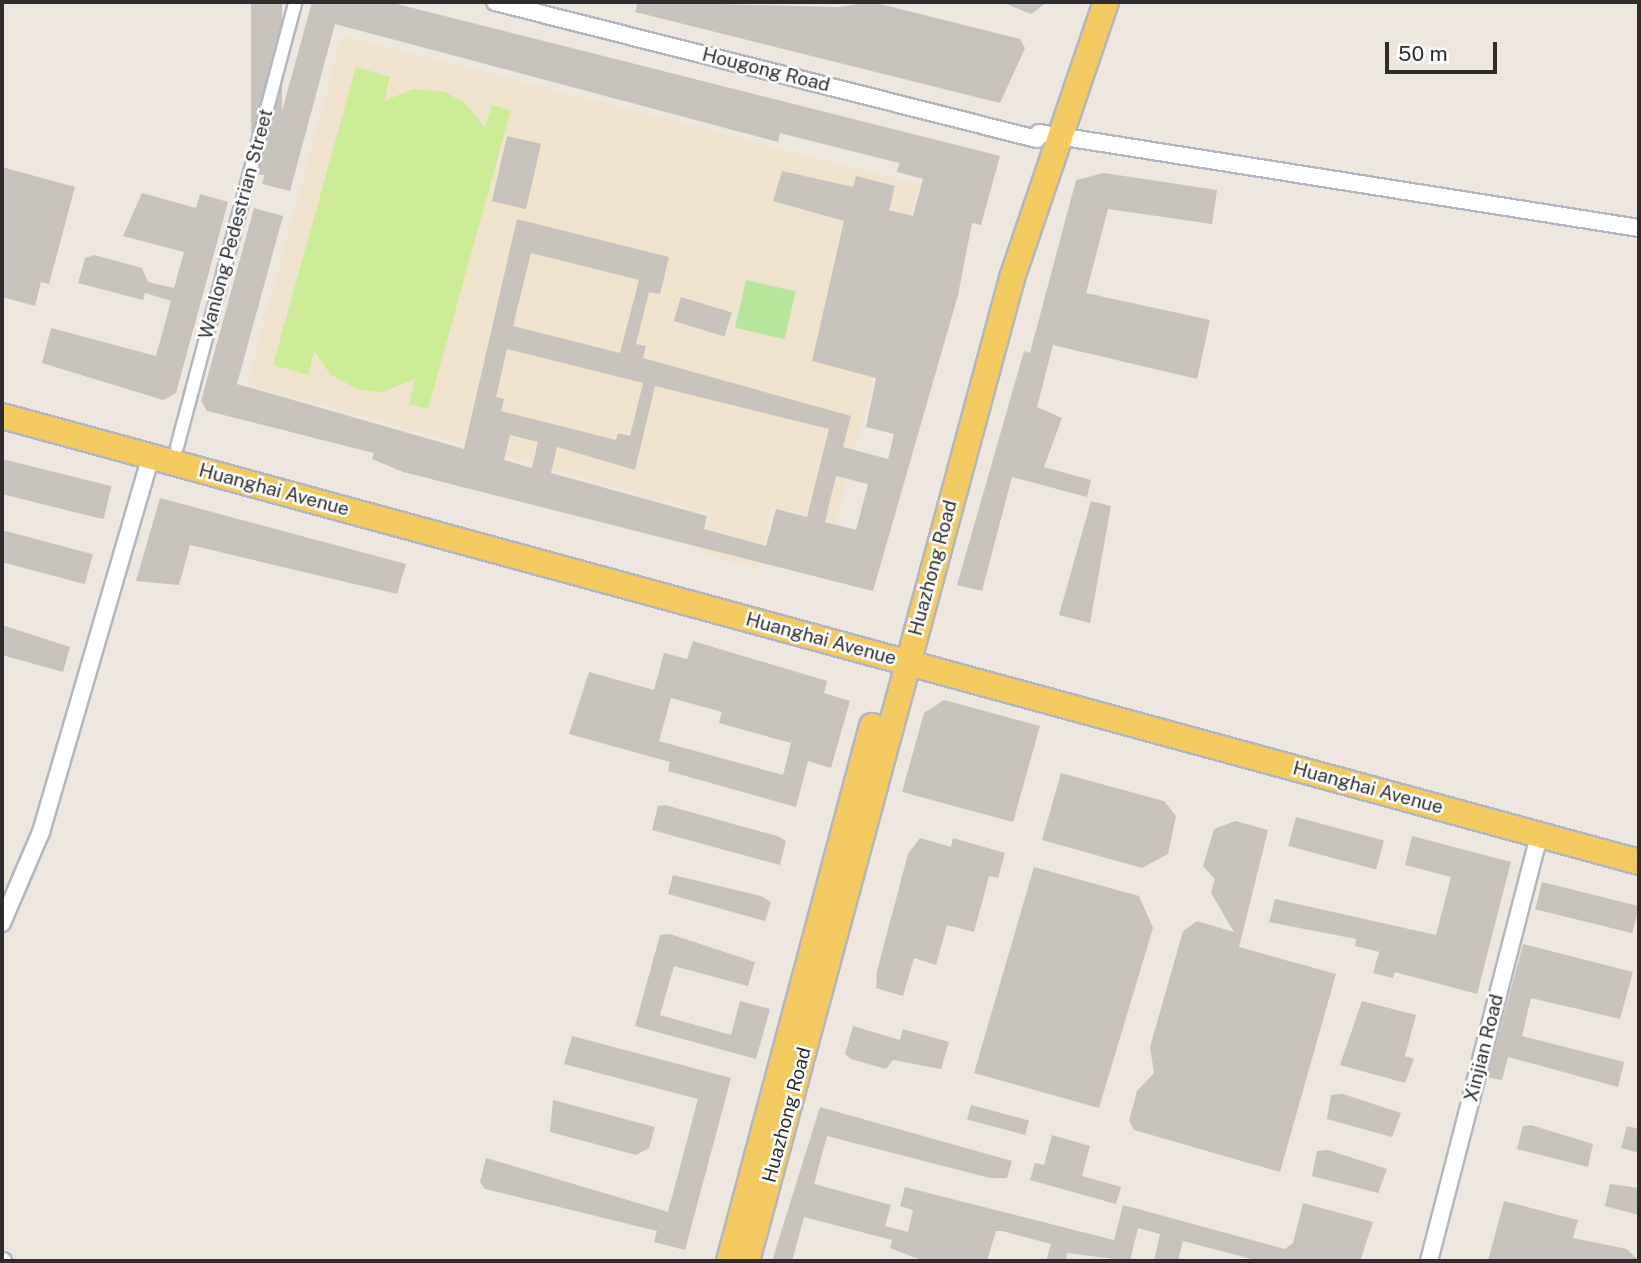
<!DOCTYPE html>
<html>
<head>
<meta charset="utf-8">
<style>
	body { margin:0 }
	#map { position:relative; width:1641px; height:1263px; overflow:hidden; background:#eee7df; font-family:"Public Sans",sans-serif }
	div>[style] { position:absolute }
	.education>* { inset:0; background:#f0e4cf }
	.green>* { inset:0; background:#b8e59c; transform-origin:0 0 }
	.pitch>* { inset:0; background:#ccec98 }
	.building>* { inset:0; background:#c7c2bb; transform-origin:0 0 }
	.roads { filter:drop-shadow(2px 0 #b3b6c0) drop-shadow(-2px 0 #b3b6c0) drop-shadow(0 2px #b3b6c0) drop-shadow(0 -2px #b3b6c0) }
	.pedestrian>* { height:12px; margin:-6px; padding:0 6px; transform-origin:6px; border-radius:6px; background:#fff }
	.minor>* { height:16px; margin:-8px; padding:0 8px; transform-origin:8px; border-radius:8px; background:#fff }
	.primary>* { height:24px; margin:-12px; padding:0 12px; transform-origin:12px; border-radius:12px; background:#f2ca60 }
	span { translate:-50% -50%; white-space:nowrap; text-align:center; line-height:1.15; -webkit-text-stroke:5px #fff; paint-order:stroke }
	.street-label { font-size:19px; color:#2d2d2d }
	.frame { position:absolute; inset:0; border:4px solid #2d2d2d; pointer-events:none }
	.scale { position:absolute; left:1385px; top:42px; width:112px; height:32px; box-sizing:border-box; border:4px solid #2d2d2d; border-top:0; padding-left:9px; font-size:21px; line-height:24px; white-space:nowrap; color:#2d2d2d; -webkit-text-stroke:5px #fff; paint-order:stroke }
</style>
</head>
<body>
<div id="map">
	<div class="education">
		<div style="clip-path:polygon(342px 35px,919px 184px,911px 215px,916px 217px,836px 523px,773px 507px,757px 569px,701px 554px,711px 514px,247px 384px)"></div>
	</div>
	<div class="green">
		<div style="left:746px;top:280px;width:51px;height:49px;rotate:13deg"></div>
	</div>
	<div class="pitch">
		<div style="clip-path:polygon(356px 67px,390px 77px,384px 101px,413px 89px,445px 92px,465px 103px,485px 128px,492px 105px,511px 110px,428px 409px,409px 404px,415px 379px,383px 392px,359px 390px,331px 375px,314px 351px,308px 375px,273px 365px)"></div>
	</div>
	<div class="building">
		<div style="left:251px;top:2px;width:31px;height:173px"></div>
		<div style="clip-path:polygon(evenodd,312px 2px,389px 2px,1000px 156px,981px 225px,972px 223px,958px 295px,873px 591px,403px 472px,372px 459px,374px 453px,207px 411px,201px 401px,254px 208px,283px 216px,237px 384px,464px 449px,517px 219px,669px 257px,660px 294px,649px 292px,636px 344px,646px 346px,643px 358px,851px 416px,843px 447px,888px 459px,894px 434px,866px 427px,876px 378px,812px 361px,844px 221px,773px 201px,782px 171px,853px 187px,856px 176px,895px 186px,889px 210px,913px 216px,923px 179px,897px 172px,899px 163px,780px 133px,778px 142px,335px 24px,290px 191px,262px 184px,312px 2px,531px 253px,639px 280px,620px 353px,513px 326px,531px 253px,312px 2px,507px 349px,643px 383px,630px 436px,618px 433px,616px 440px,501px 411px,504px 399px,496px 397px,507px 349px,312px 2px,655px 386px,829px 429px,807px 517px,776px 509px,766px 546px,704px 529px,707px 516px,551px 473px,557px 447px,635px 470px,655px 386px,312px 2px,510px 435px,538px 442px,532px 468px,504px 460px,510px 435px,312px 2px,836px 476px,868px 484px,856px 530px,825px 522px,836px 476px)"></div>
		<div style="clip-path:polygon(638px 2px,839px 7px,872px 2px,1020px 39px,1025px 48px,1000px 103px,635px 12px)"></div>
		<div style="clip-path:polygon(1001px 2px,1047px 2px,1031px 14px)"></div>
		<div style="left:507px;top:136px;width:35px;height:67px;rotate:13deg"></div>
		<div style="clip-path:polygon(2px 167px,75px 187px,49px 284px,41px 282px,35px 306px,2px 297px)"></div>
		<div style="clip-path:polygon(1104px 173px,1217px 190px,1212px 224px,1108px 209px,1086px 293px,1210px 320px,1197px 379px,1053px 345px,1037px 407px,1062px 418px,1044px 467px,1091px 480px,1087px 497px,1012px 477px,982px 591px,957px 585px,1024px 351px,1030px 353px,1076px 180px)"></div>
		<div style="clip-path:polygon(142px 193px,196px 208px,200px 194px,228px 202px,176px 393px,163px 400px,42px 363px,51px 328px,156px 356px,171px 301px,145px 293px,143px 300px,78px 283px,85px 258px,94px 255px,142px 268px,148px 282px,174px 288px,184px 252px,123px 236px)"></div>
		<div style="left:681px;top:297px;width:53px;height:25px;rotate:17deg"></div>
		<div style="left:2px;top:459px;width:113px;height:34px;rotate:14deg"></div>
		<div style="clip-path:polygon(160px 498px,406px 564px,397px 594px,190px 545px,179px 585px,136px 581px)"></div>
		<div style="clip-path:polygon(1091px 501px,1111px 506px,1090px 623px,1059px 615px)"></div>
		<div style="left:2px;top:530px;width:94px;height:31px;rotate:15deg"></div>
		<div style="clip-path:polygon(2px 625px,70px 647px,63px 672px,2px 655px)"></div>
		<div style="clip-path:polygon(evenodd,693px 641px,827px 681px,824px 693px,850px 701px,831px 768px,808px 761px,796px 807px,668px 771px,670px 762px,569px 734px,589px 672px,654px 690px,664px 653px,687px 659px,693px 641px,671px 698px,722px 712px,719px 723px,791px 743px,783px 775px,659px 741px,671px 698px)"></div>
		<div style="clip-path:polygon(944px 700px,1040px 726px,1013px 822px,902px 792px,924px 713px)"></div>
		<div style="clip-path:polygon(1061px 773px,1164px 801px,1176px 816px,1168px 854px,1142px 868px,1042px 840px)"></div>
		<div style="clip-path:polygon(665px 805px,777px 836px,786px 841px,780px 865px,652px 830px,658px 806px)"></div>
		<div style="left:1296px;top:817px;width:91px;height:30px;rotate:15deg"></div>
		<div style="clip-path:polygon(1235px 821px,1268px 830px,1239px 947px,1336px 974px,1280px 1172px,1134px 1130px,1129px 1121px,1137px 1091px,1154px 1073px,1150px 1047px,1183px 931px,1197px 921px,1234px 932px,1211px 893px,1215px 879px,1203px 866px,1214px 829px)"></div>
		<div style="clip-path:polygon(1412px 836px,1511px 862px,1477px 994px,1395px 972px,1393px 978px,1373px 973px,1379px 952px,1355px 946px,1356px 939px,1269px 922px,1275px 899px,1436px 935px,1451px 877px,1405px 865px)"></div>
		<div style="clip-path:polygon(920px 838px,951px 847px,953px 838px,1005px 853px,998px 878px,989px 876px,974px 932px,947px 925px,936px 965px,914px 958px,903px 996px,876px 988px,877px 971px,908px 854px)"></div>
		<div style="clip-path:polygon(1034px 867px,1139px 896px,1153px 928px,1099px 1108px,974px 1073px)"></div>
		<div style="clip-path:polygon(673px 875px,761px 896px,771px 902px,765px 921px,668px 894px)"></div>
		<div style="left:1542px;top:882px;width:100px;height:28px;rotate:14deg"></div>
		<div style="clip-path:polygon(670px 934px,755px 962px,748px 986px,674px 966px,660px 1015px,731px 1035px,740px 1001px,770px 1009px,756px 1059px,635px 1026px,660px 935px)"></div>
		<div style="clip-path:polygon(1523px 944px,1633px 972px,1620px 1019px,1531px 998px,1522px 1036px,1624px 1062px,1618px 1087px,1508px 1057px,1502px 1080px,1487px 1077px)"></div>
		<div style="clip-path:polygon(1362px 1001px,1416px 1015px,1405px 1056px,1414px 1059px,1405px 1083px,1340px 1065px)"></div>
		<div style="clip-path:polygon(853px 1026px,900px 1040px,903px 1029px,949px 1042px,941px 1069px,893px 1060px,886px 1069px,851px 1059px,845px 1054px)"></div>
		<div style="clip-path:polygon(572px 1036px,731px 1078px,685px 1250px,654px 1242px,657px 1231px,485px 1189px,480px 1182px,486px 1158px,668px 1212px,698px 1099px,564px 1064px)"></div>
		<div style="clip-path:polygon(1343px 1094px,1401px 1113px,1392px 1137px,1327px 1119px,1331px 1095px)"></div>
		<div style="clip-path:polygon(553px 1100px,655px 1127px,649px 1148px,636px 1155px,550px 1132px)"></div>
		<div style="left:971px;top:1105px;width:60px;height:15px;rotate:15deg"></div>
		<div style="clip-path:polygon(820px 1107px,1012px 1161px,1007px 1178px,990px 1178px,827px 1136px,814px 1184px,891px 1205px,885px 1226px,908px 1232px,913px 1210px,900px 1206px,905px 1187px,1114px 1240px,1123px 1205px,1285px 1249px,1293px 1243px,1303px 1203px,1373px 1222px,1360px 1261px,1259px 1261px,1183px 1241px,1178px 1261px,1154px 1261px,1160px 1234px,1138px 1228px,1130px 1261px,1067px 1253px,1066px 1261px,1046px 1261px,1051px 1244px,1002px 1231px,996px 1231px,987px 1261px,924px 1261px,890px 1248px,892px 1240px,804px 1217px,792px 1261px,772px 1261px)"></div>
		<div style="clip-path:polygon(1531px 1125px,1593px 1144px,1588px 1167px,1517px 1149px,1523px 1126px)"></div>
		<div style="clip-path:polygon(1627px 1126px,1639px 1129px,1639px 1153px,1621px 1148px)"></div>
		<div style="clip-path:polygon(1052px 1135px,1090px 1146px,1082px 1176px,1121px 1187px,1116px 1204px,1030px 1180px,1035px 1163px,1044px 1165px)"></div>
		<div style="clip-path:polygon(1328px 1150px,1387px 1169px,1378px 1193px,1312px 1176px,1317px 1151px)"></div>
		<div style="clip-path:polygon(1610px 1184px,1639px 1188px,1639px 1215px,1605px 1206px)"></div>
		<div style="clip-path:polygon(1504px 1201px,1578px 1220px,1573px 1238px,1627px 1249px,1639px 1261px,1488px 1261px)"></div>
	</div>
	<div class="roads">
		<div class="pedestrian">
			<div style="left:177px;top:447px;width:460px;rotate:-75.1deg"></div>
		</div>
		<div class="minor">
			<div style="left:495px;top:2px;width:559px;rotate:14.19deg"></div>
			<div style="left:1039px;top:133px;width:607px;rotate:9deg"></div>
			<div style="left:2px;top:923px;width:99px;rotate:-66.8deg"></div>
			<div style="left:41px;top:832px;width:392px;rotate:-73.7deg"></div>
			<div style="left:2px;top:1261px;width:1px"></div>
			<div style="left:1429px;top:1261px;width:440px;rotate:-75.5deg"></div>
		</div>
		<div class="primary">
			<div style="left:2px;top:416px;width:1697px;rotate:15.24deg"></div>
			<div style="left:729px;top:1261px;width:554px;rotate:-75.04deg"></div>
			<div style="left:747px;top:1261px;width:1018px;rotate:-74.91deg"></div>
			<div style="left:1012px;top:278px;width:292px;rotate:-71.2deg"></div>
		</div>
	</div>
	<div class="street-label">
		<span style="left:766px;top:70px;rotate:14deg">Hougong Road</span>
		<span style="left:236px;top:224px;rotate:-75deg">Wanlong Pedestrian Street</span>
		<span style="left:274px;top:490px;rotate:15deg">Huanghai Avenue</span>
		<span style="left:933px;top:568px;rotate:-75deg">Huazhong Road</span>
		<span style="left:821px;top:639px;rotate:15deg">Huanghai Avenue</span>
		<span style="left:1368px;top:788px;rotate:15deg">Huanghai Avenue</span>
		<span style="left:1484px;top:1048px;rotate:-76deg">Xinjian Road</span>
		<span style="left:787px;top:1115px;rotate:-75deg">Huazhong Road</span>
	</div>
	<div class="frame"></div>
	<div class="scale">50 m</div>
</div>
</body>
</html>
